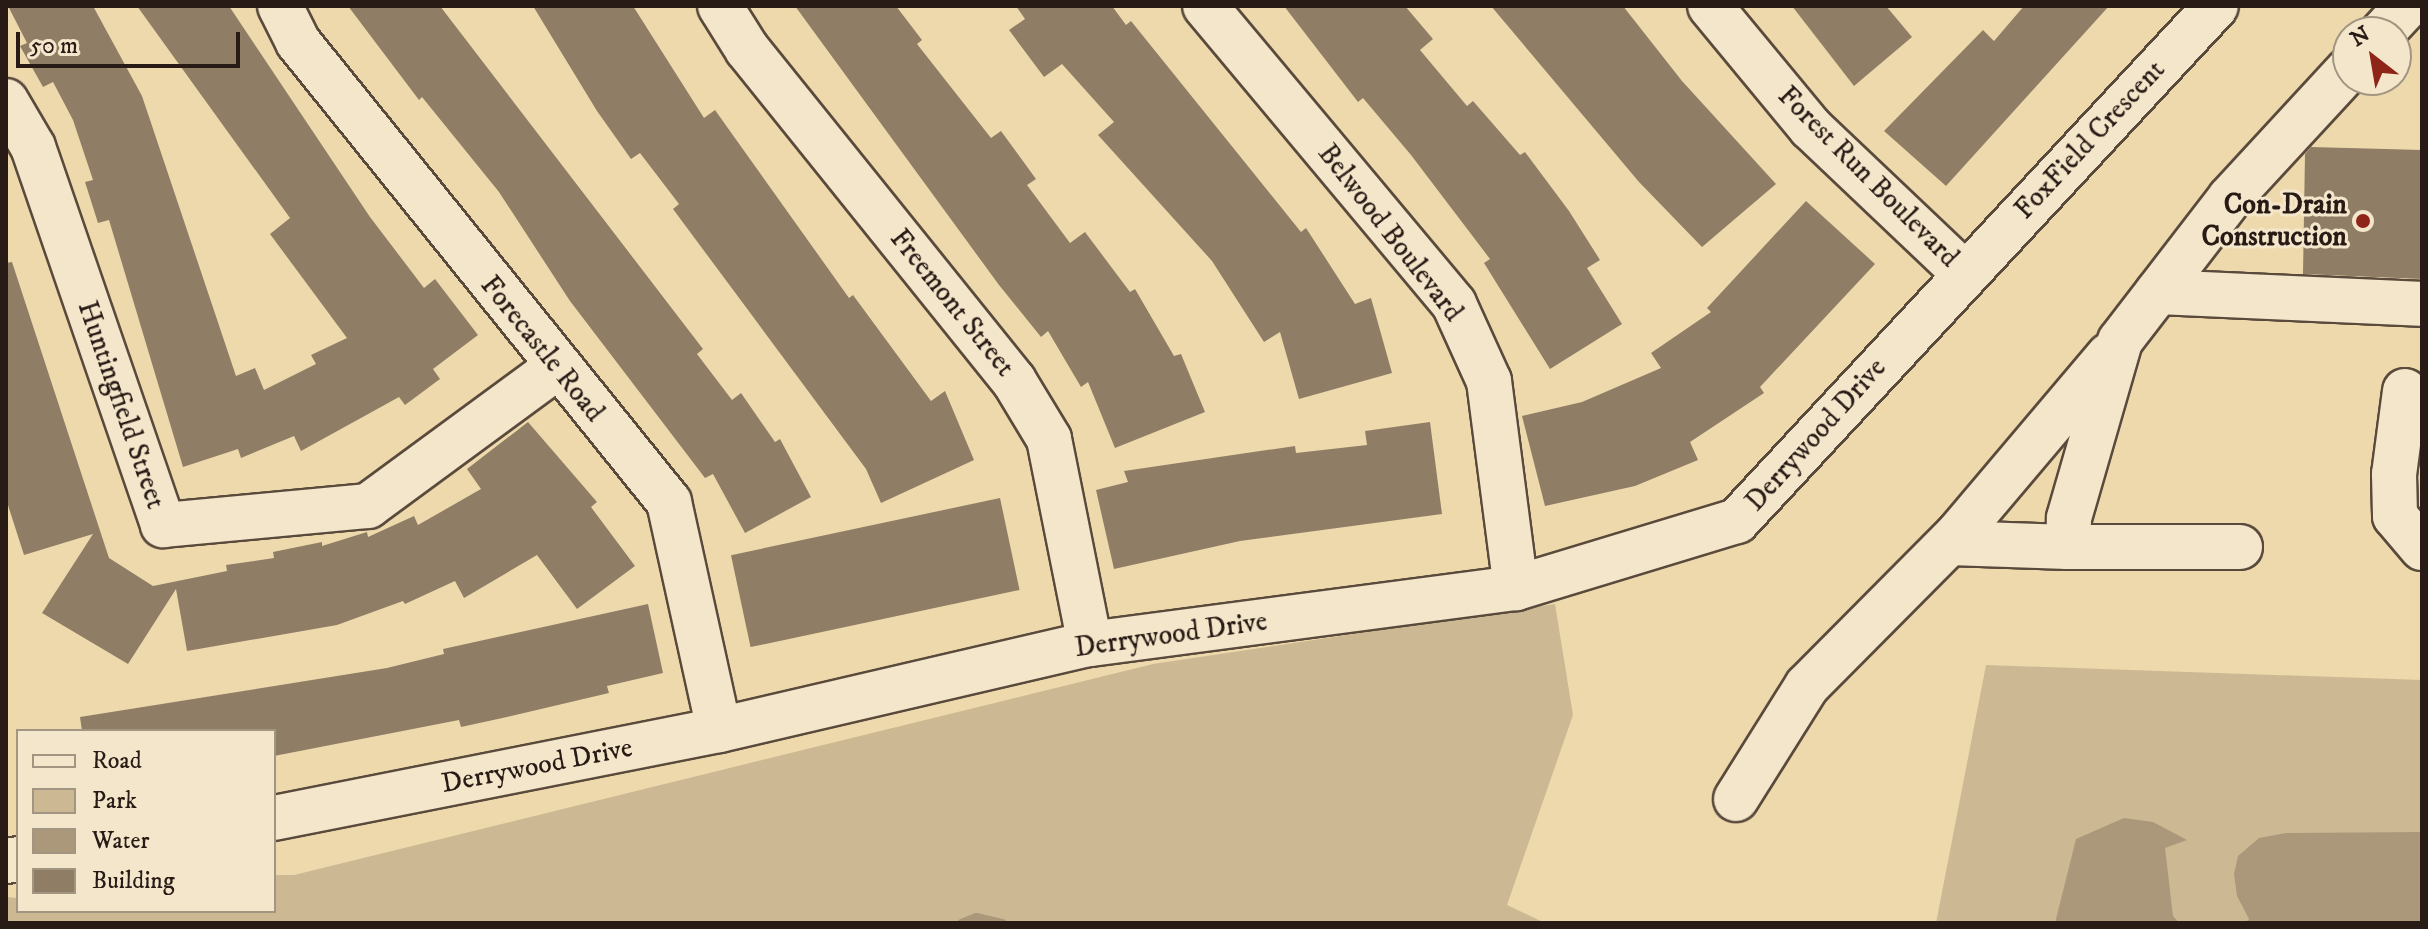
<!DOCTYPE html>
<html>
<head>
<meta charset="utf-8">
<style>
	body { margin:0 }
	#map { position:relative; width:2428px; height:929px; overflow:hidden; background:#eed9ad; font-family:"IM FELL DW Pica",serif }
	div>[style] { position:absolute }
	.green>* { inset:0; background:#ccb993 }
	.water>* { inset:0; background:#ab987a }
	.stream>* { height:9px; margin:-4.5px; padding:0 4.5px; transform-origin:4.5px; border-radius:4.5px; background:#ab987a }
	.building>* { inset:0; background:#8f7e65; transform-origin:0 0 }
	.roads { filter:drop-shadow(2px 0 #5a4a3c) drop-shadow(-2px 0 #5a4a3c) drop-shadow(0 2px #5a4a3c) drop-shadow(0 -2px #5a4a3c) }
	.minor>* { height:44px; margin:-22px; padding:0 22px; transform-origin:22px; border-radius:22px; background:#f4e6ca }
	.dots>* { width:22px; height:22px; translate:-50% -50%; box-sizing:border-box; border:4px solid #f4e6ca; border-radius:50% }
	span { translate:-50% -50%; white-space:nowrap; text-align:center; line-height:1.15; -webkit-text-stroke:6px #f4e6ca; paint-order:stroke }
	.street-label { font-size:28px; color:#281b16 }
	.poi-label { font-size:28px; color:#281b16; font-weight:700 }
	.right { translate:-100% -50%; text-align:right }
	.frame { position:absolute; inset:0; border:8px solid #281b16; pointer-events:none }
	.legend { position:absolute; left:16px; top:729px; width:260px; height:184px; box-sizing:border-box; background:#f4e6ca; border:2px solid #a29582; margin:0; padding:10px 14px; list-style:none; font-size:24px; color:#281b16 }
	.legend li { display:flex; align-items:center; gap:16px; height:40px }
	.legend b { width:40px; border:2px solid #a29582 }
	.north { position:absolute; left:2332px; top:16px; width:80px; height:80px; box-sizing:border-box; background:#f4e6ca; border:2px solid #a29582; border-radius:50%; rotate:329deg; font-size:22px; font-weight:700; line-height:32px; text-align:center; color:#281b16 }
	.north::after { content:''; display:block; margin:auto; width:28px; height:36px; background:#8f2418; clip-path:polygon(50% 0,100% 100%,50% 72%,0 100%) }
	.scale { position:absolute; left:16px; top:32px; width:224px; height:36px; box-sizing:border-box; border:4px solid #281b16; border-top:0; padding-left:10px; font-size:24px; line-height:28px; white-space:nowrap; color:#281b16; -webkit-text-stroke:6px #f4e6ca; paint-order:stroke }
</style>
</head>
<body>
<div id="map">
	<div class="green">
		<div style="clip-path:polygon(1555px 604px,1573px 715px,1507px 905px,1545px 923px,6px 923px,6px 897px,18px 898px,18px 911px,274px 911px,274px 875px,294px 875px,1153px 664px)"></div>
		<div style="clip-path:polygon(1986px 665px,2422px 680px,2422px 923px,1936px 923px)"></div>
	</div>
	<div class="water">
		<div style="clip-path:polygon(2124px 818px,2153px 822px,2187px 840px,2165px 848px,2173px 916px,2179px 923px,2055px 923px,2076px 839px)"></div>
		<div style="clip-path:polygon(2422px 832px,2422px 923px,2245px 923px,2249px 919px,2237px 896px,2234px 874px,2238px 856px,2259px 838px,2286px 833px)"></div>
	</div>
	<div class="stream">
		<div style="left:961px;top:923px;width:16px;rotate:-22deg"></div>
		<div style="left:976px;top:917px;width:27px;rotate:13deg"></div>
	</div>
	<div class="building">
		<div style="clip-path:polygon(8px 6px,93px 6px,142px 96px,236px 376px,255px 368px,264px 390px,316px 364px,311px 355px,347px 338px,270px 234px,290px 218px,137px 6px,229px 6px,370px 217px,424px 288px,435px 279px,478px 335px,433px 369px,440px 379px,405px 405px,399px 397px,301px 451px,294px 436px,241px 458px,238px 449px,183px 467px,109px 220px,98px 223px,85px 182px,93px 180px,73px 120px,53px 82px,43px 87px,20px 46px,27px 43px)"></div>
		<div style="clip-path:polygon(348px 6px,440px 6px,703px 349px,697px 354px,732px 400px,741px 393px,775px 442px,780px 439px,811px 497px,745px 533px,713px 474px,705px 478px,570px 301px,499px 192px,422px 97px,419px 100px)"></div>
		<div style="clip-path:polygon(533px 6px,633px 6px,704px 118px,715px 110px,849px 298px,853px 295px,931px 401px,945px 391px,974px 460px,881px 503px,866px 469px,673px 209px,679px 204px,640px 153px,631px 159px,597px 111px)"></div>
		<div style="clip-path:polygon(795px 6px,896px 6px,922px 40px,917px 44px,991px 138px,1001px 131px,1036px 179px,1027px 185px,1070px 243px,1085px 232px,1130px 292px,1135px 289px,1174px 356px,1181px 354px,1205px 412px,1115px 448px,1088px 382px,1081px 387px,1048px 331px,1041px 337px,999px 285px)"></div>
		<div style="clip-path:polygon(1016px 6px,1112px 6px,1126px 25px,1131px 21px,1301px 232px,1306px 228px,1355px 304px,1371px 298px,1392px 373px,1299px 399px,1280px 332px,1264px 342px,1212px 261px,1098px 135px,1114px 122px,1062px 64px,1044px 77px,1009px 30px,1025px 19px)"></div>
		<div style="clip-path:polygon(1284px 6px,1405px 6px,1433px 39px,1420px 50px,1467px 106px,1473px 101px,1520px 155px,1525px 152px,1569px 211px,1600px 260px,1587px 268px,1622px 324px,1550px 369px,1484px 263px,1490px 259px,1411px 155px,1363px 98px,1358px 102px)"></div>
		<div style="clip-path:polygon(1491px 6px,1623px 6px,1682px 81px,1776px 184px,1702px 247px,1639px 182px)"></div>
		<div style="clip-path:polygon(1792px 6px,1886px 6px,1912px 37px,1854px 86px)"></div>
		<div style="clip-path:polygon(2024px 6px,2109px 6px,1946px 186px,1884px 131px,1983px 30px,1994px 41px)"></div>
		<div style="clip-path:polygon(2311px 147px,2422px 150px,2422px 279px,2303px 274px,2305px 154px)"></div>
		<div style="clip-path:polygon(1806px 201px,1875px 264px,1760px 387px,1764px 393px,1690px 442px,1698px 460px,1635px 486px,1545px 506px,1522px 416px,1582px 402px,1661px 368px,1651px 353px,1711px 312px,1707px 308px)"></div>
		<div style="clip-path:polygon(12px 262px,109px 558px,153px 586px,227px 571px,226px 565px,274px 558px,273px 552px,322px 542px,322px 546px,367px 532px,368px 537px,414px 516px,418px 525px,481px 489px,467px 469px,528px 422px,597px 502px,591px 507px,635px 566px,577px 609px,537px 555px,464px 598px,455px 581px,405px 604px,403px 601px,337px 625px,187px 651px,176px 589px,128px 664px,42px 613px,93px 534px,24px 555px,6px 499px,6px 263px)"></div>
		<div style="clip-path:polygon(1430px 422px,1442px 514px,1240px 541px,1114px 569px,1096px 490px,1128px 482px,1124px 471px,1295px 446px,1296px 453px,1367px 445px,1365px 431px)"></div>
		<div style="left:1000px;top:498px;width:94px;height:275px;rotate:78deg"></div>
		<div style="clip-path:polygon(648px 604px,663px 673px,607px 686px,609px 693px,507px 717px,461px 727px,459px 720px,274px 756px,274px 731px,82px 731px,80px 717px,387px 668px,444px 654px,443px 649px)"></div>
	</div>
	<div class="roads">
		<div class="minor">
			<div style="left:280px;top:6px;width:40px;rotate:63.4deg"></div>
			<div style="left:298px;top:42px;width:591px;rotate:51.11deg"></div>
			<div style="left:669px;top:502px;width:233px;rotate:77.6deg"></div>
			<div style="left:720px;top:6px;width:51px;rotate:57.9deg"></div>
			<div style="left:747px;top:49px;width:426px;rotate:51.2deg"></div>
			<div style="left:1014px;top:381px;width:68px;rotate:58.9deg"></div>
			<div style="left:1049px;top:439px;width:209px;rotate:78.7deg"></div>
			<div style="left:1205px;top:6px;width:388px;rotate:50.1deg"></div>
			<div style="left:1454px;top:304px;width:85px;rotate:65.6deg"></div>
			<div style="left:1489px;top:381px;width:209px;rotate:82.6deg"></div>
			<div style="left:1710px;top:6px;width:158px;rotate:50.4deg"></div>
			<div style="left:1811px;top:128px;width:211px;rotate:43.5deg"></div>
			<div style="left:2383px;top:32px;width:35px;rotate:-47deg"></div>
			<div style="left:6px;top:101px;width:53px;rotate:59.6deg"></div>
			<div style="left:33px;top:147px;width:400px;rotate:71deg"></div>
			<div style="left:163px;top:525px;width:206px;rotate:-5.3deg"></div>
			<div style="left:368px;top:506px;width:233px;rotate:-36.3deg"></div>
			<div style="left:2158px;top:292px;width:264px;rotate:2.6deg"></div>
			<div style="left:2405px;top:391px;width:84px;rotate:97.5deg"></div>
			<div style="left:2394px;top:474px;width:42px;rotate:88.6deg"></div>
			<div style="left:2395px;top:516px;width:42px;rotate:49.8deg"></div>
			<div style="left:1950px;top:543px;width:118px;rotate:1.9deg"></div>
			<div style="left:2240px;top:547px;width:172px;rotate:180deg"></div>
			<div style="left:2068px;top:547px;width:29px;rotate:-88deg"></div>
			<div style="left:2069px;top:518px;width:184px;rotate:-73.9deg"></div>
			<div style="left:2120px;top:341px;width:180px;rotate:-52.4deg"></div>
			<div style="left:2230px;top:198px;width:174px;rotate:-47.3deg"></div>
			<div style="left:1736px;top:799px;width:133px;rotate:-57.9deg"></div>
			<div style="left:1807px;top:686px;width:214px;rotate:-45.2deg"></div>
			<div style="left:1958px;top:534px;width:234px;rotate:-49.8deg"></div>
			<div style="left:274px;top:818px;width:454px;rotate:-11.2deg"></div>
			<div style="left:719px;top:730px;width:381px;rotate:-13.1deg"></div>
			<div style="left:1090px;top:644px;width:430px;rotate:-7.5deg"></div>
			<div style="left:1516px;top:588px;width:231px;rotate:-16.9deg"></div>
			<div style="left:1737px;top:521px;width:703px;rotate:-47.07deg"></div>
			<div style="left:6px;top:861px;width:12px;rotate:-9deg"></div>
		</div>
	</div>
	<div class="dots">
		<div style="left:2363px;top:221px;background:#8f2418"></div>
	</div>
	<div class="street-label">
		<span style="left:2090px;top:140px;rotate:-47deg">FoxField Crescent</span>
		<span style="left:1868px;top:177px;rotate:45deg">Forest Run Boulevard</span>
		<span style="left:1390px;top:233px;rotate:52deg">Belwood Boulevard</span>
		<span style="left:952px;top:303px;rotate:51deg">Freemont Street</span>
		<span style="left:542px;top:349px;rotate:51deg">Forecastle Road</span>
		<span style="left:121px;top:405px;rotate:71deg">Huntingfield Street</span>
		<span style="left:1816px;top:435px;rotate:-48deg">Derrywood Drive</span>
		<span style="left:1171px;top:635px;rotate:-8deg">Derrywood Drive</span>
		<span style="left:537px;top:766px;rotate:-11deg">Derrywood Drive</span>
	</div>
	<div class="poi-label">
		<span class="right" style="left:2347px;top:221px">Con-Drain<br>Construction</span>
	</div>
	<div class="frame"></div>
	<ul class="legend">
	<li><b style="height:10px;background:#f4e6ca"></b>Road</li>
	<li><b style="height:22px;background:#ccb993"></b>Park</li>
	<li><b style="height:22px;background:#ab987a"></b>Water</li>
	<li><b style="height:22px;background:#8f7e65"></b>Building</li>
	</ul>
	<div class="north">N</div>
	<div class="scale">50 m</div>
</div>
</body>
</html>
